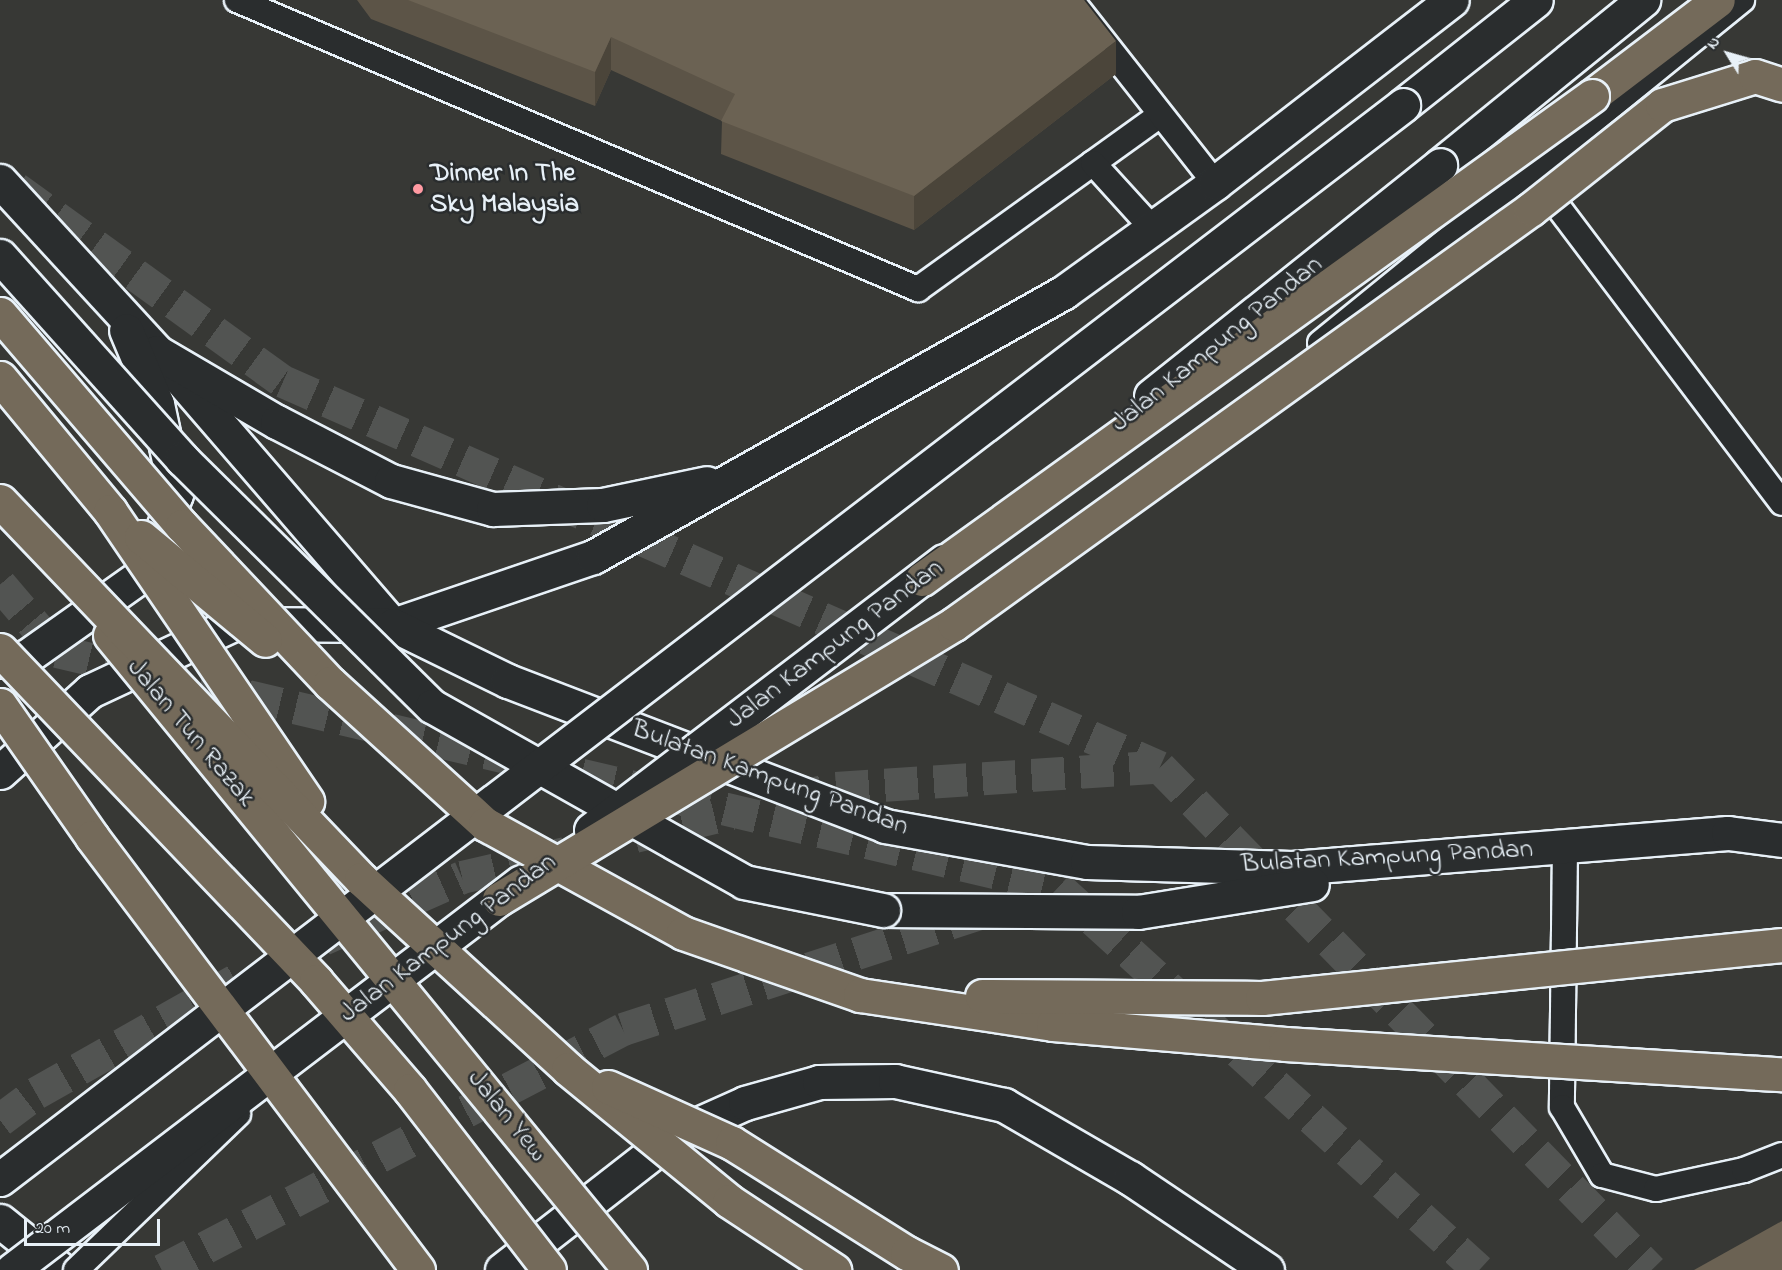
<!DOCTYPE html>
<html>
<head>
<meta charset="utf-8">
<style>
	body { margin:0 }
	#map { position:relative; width:1782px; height:1270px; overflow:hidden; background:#373835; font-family:"Indie Flower",sans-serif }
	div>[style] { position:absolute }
	.highway-tunnel>* { height:33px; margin-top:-16.5px; transform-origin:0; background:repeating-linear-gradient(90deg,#525452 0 33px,transparent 0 49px) }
	.roads { filter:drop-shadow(2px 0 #e8f1f8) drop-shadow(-2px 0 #e8f1f8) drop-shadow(0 2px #e8f1f8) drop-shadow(0 -2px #e8f1f8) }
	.lane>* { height:24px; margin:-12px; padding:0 12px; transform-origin:12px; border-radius:12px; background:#2a2d2e }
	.secondary>* { height:33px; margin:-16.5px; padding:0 16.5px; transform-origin:16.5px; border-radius:16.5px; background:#2a2d2e }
	.highway>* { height:33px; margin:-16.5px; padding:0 16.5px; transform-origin:16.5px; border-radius:16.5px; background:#746a5a }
	.bridges { filter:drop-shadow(2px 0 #e8f1f8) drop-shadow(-2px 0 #e8f1f8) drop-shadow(0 2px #e8f1f8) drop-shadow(0 -2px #e8f1f8) }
	.lane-bridge>* { height:24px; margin:-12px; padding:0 12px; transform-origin:12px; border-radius:12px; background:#2a2d2e }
	.secondary-bridge>* { height:33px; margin:-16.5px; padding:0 16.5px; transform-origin:16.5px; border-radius:16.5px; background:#2a2d2e }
	.primary-bridge>* { height:33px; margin:-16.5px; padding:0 16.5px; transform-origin:16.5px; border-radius:16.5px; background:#746a5a }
	.highway-bridge>* { height:33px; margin:-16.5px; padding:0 16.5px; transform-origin:16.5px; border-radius:16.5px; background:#746a5a }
	.wall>* { inset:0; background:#5c5447 }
	.shaded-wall>* { inset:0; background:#4b453a }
	.building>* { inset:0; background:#6b6253 }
	.dots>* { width:16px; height:16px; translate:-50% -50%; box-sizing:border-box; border:3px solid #2a2d2e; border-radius:50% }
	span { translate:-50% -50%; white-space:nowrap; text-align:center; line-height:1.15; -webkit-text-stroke:5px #2a2d2e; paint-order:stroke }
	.poi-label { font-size:27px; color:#e8f1f8; font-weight:700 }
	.left { translate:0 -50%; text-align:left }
	.street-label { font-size:27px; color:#e8f1f8 }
	.north { position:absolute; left:1698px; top:24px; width:60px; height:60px; -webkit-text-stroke:4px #2a2d2e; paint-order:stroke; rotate:307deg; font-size:16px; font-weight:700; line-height:24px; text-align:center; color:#e8f1f8 }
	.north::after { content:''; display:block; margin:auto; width:21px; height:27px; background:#e8f1f8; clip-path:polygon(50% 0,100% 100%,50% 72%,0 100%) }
	.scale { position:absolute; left:24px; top:1219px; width:136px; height:27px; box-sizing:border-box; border:3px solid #e8f1f8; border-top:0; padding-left:8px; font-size:18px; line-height:21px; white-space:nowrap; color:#e8f1f8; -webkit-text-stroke:4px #2a2d2e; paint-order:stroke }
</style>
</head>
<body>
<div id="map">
	<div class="highway-tunnel">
		<div style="left:16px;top:188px;width:329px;rotate:35.9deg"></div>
		<div style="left:283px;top:381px;width:958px;rotate:23.76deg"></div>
		<div style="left:1160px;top:767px;width:703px;rotate:45.69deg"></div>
		<div style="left:0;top:584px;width:88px;rotate:49.6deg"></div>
		<div style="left:57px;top:651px;width:1028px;rotate:13.27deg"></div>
		<div style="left:1058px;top:887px;width:569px;rotate:42.29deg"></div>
		<div style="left:790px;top:799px;width:47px;rotate:-13.4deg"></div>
		<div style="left:836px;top:788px;width:321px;rotate:-3.8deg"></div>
		<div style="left:635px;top:836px;width:99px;rotate:-13.5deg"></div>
		<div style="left:323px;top:939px;width:152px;rotate:-24deg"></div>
		<div style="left:462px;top:877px;width:106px;rotate:-13.1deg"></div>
		<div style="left:0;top:1120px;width:45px;rotate:-36.9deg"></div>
		<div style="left:36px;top:1093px;width:230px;rotate:-29.5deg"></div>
		<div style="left:162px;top:1270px;width:520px;rotate:-27.6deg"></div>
		<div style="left:623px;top:1029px;width:375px;rotate:-18deg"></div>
	</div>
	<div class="roads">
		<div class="lane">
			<div style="left:237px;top:0;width:740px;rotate:23deg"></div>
			<div style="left:918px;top:289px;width:298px;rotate:-35.7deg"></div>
			<div style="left:1071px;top:0;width:233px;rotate:51.8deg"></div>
			<div style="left:1093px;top:163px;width:89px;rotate:47.7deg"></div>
			<div style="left:1540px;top:183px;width:401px;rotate:52.9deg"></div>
			<div style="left:1320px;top:343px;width:544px;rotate:-39.1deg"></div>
			<div style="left:1565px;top:847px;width:260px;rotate:90.7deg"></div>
			<div style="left:1562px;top:1107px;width:79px;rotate:59.5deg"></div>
			<div style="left:1602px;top:1175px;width:56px;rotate:14.5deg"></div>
			<div style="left:1656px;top:1189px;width:90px;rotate:-12.2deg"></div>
			<div style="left:1744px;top:1170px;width:41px;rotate:-21.5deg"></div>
		</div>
		<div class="secondary">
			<div style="left:1403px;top:105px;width:169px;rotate:-38.3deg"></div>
			<div style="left:1440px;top:165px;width:262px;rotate:-39.1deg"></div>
			<div style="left:0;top:181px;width:232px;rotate:47.4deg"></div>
			<div style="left:157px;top:352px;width:361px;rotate:49.2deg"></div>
			<div style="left:157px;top:352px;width:139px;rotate:30.3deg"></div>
			<div style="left:277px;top:422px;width:128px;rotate:27.4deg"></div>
			<div style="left:391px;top:481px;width:106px;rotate:15.4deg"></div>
			<div style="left:493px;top:509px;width:110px;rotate:-2.1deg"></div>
			<div style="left:603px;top:505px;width:106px;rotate:-11.9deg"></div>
			<div style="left:393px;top:625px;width:211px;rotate:-18.8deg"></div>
			<div style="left:593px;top:557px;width:540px;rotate:-29.36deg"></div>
			<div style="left:1064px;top:292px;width:186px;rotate:-35.8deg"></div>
			<div style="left:1215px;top:183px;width:299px;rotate:-37.7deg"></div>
			<div style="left:0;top:661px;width:26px;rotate:-9deg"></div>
			<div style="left:26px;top:657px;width:147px;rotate:-35.3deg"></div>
			<div style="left:146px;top:572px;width:84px;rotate:-69deg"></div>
			<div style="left:176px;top:494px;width:92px;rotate:-101.9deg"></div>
			<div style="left:157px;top:404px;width:80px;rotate:-112.7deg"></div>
			<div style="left:0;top:772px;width:121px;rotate:-42deg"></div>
			<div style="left:90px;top:691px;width:158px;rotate:-25.1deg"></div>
			<div style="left:233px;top:624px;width:160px;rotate:0.4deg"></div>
			<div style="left:393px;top:625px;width:128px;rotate:26deg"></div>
			<div style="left:508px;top:681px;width:404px;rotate:21deg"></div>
			<div style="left:885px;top:826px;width:205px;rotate:10.1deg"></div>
			<div style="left:1087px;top:862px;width:205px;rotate:1.7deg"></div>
			<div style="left:1292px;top:868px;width:437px;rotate:-4.6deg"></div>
			<div style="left:1728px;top:833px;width:54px;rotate:7.4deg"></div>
			<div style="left:883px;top:910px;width:255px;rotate:0.4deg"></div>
			<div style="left:1138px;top:912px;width:176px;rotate:-9.1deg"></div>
			<div style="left:0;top:1221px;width:78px;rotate:38.8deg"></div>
			<div style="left:502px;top:1270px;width:223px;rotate:-37.9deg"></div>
			<div style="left:678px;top:1133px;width:73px;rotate:-24.1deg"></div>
			<div style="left:745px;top:1103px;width:77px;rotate:-15.8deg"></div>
			<div style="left:819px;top:1082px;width:76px;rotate:-0.8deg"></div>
			<div style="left:895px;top:1081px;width:112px;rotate:12.4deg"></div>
			<div style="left:1004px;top:1105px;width:146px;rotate:30.1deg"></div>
			<div style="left:1130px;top:1178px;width:165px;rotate:33.9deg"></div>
		</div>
		<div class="highway">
			<div style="left:1592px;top:96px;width:158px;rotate:-37.3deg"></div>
		</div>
	</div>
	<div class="bridges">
		<div class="lane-bridge">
			<div style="left:76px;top:1270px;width:225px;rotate:-43.9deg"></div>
		</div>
		<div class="secondary-bridge">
			<div style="left:0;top:256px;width:273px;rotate:48.1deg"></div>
			<div style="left:182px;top:459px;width:351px;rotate:44.7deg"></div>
			<div style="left:432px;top:706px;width:358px;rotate:29.4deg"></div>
			<div style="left:744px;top:882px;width:142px;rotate:11.4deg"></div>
			<div style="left:1151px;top:396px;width:370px;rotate:-38.6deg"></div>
			<div style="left:591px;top:830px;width:444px;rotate:-37.3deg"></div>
			<div style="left:0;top:1179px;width:1767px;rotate:-37.43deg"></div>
			<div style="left:12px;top:1270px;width:640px;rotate:-37.32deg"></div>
		</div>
		<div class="primary-bridge">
			<div style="left:110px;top:635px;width:821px;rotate:50.69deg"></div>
			<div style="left:0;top:650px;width:458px;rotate:46.3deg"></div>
			<div style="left:316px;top:981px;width:144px;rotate:49.2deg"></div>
			<div style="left:410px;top:1090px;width:227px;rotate:52.3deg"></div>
		</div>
		<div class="highway-bridge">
			<div style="left:0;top:314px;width:279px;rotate:49.4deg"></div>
			<div style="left:182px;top:526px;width:216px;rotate:46.7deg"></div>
			<div style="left:330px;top:683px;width:210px;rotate:42.3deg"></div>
			<div style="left:485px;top:824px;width:226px;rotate:28.8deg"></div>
			<div style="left:683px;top:933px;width:188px;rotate:19.3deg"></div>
			<div style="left:860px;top:995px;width:195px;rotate:8.5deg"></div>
			<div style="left:1053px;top:1024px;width:233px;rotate:4.9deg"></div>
			<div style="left:1285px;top:1044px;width:498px;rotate:3.5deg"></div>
			<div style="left:0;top:378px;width:173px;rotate:50.4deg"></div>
			<div style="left:110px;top:511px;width:351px;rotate:55.8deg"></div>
			<div style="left:0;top:501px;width:523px;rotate:46.32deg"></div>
			<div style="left:361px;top:879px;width:281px;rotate:42.5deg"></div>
			<div style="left:568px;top:1069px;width:208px;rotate:39.3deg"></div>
			<div style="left:729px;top:1201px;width:126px;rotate:33.3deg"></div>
			<div style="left:141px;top:537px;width:161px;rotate:39.7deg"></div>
			<div style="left:922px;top:579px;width:826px;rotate:-35.79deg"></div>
			<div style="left:0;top:705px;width:161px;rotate:55.1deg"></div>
			<div style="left:92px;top:837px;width:542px;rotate:53.02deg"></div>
			<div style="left:499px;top:899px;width:532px;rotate:-31.15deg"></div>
			<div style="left:954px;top:624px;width:711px;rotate:-35.73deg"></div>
			<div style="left:1531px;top:209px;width:167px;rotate:-38.4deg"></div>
			<div style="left:1662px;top:105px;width:97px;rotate:-17.3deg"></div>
			<div style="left:1755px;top:76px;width:28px;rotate:18deg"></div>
			<div style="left:982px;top:996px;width:280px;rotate:0.4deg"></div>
			<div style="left:1262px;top:998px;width:523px;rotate:-5.82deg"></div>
			<div style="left:608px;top:1087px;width:136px;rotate:24.3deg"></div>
			<div style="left:732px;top:1143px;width:207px;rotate:32.2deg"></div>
			<div style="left:907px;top:1253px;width:38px;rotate:27deg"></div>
		</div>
	</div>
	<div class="wall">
		<div style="clip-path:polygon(357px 0,1084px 0,1116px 74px,914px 230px,721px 154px,722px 121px,611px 70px,595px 106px,371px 19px)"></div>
	</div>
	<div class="shaded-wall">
		<div style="clip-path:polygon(611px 37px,611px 70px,595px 106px,595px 72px)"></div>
		<div style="clip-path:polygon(1116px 41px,1116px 74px,914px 230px,914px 196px)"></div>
	</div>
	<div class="building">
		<div style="clip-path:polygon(408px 0,1084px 0,1116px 41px,914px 196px,721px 121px,735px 94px,611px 37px,595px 72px)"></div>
		<div style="clip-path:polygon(1782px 1221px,1782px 1270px,1694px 1270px)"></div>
	</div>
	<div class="dots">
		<div style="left:418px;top:189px;background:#ff9aa2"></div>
	</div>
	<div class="poi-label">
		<span class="left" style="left:430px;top:189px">Dinner In The<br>Sky Malaysia</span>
	</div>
	<div class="street-label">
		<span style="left:1217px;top:344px;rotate:-39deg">Jalan Kampung Pandan</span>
		<span style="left:835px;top:644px;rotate:-37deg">Jalan Kampung Pandan</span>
		<span style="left:191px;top:733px;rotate:50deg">Jalan Tun Razak</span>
		<span style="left:770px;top:778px;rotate:20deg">Bulatan Kampung Pandan</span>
		<span style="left:1387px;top:857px;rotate:-3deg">Bulatan Kampung Pandan</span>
		<span style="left:448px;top:938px;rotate:-37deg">Jalan Kampung Pandan</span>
		<span style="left:507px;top:1116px;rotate:51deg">Jalan Yew</span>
	</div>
	<div class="north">N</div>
	<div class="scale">20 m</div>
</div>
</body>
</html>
